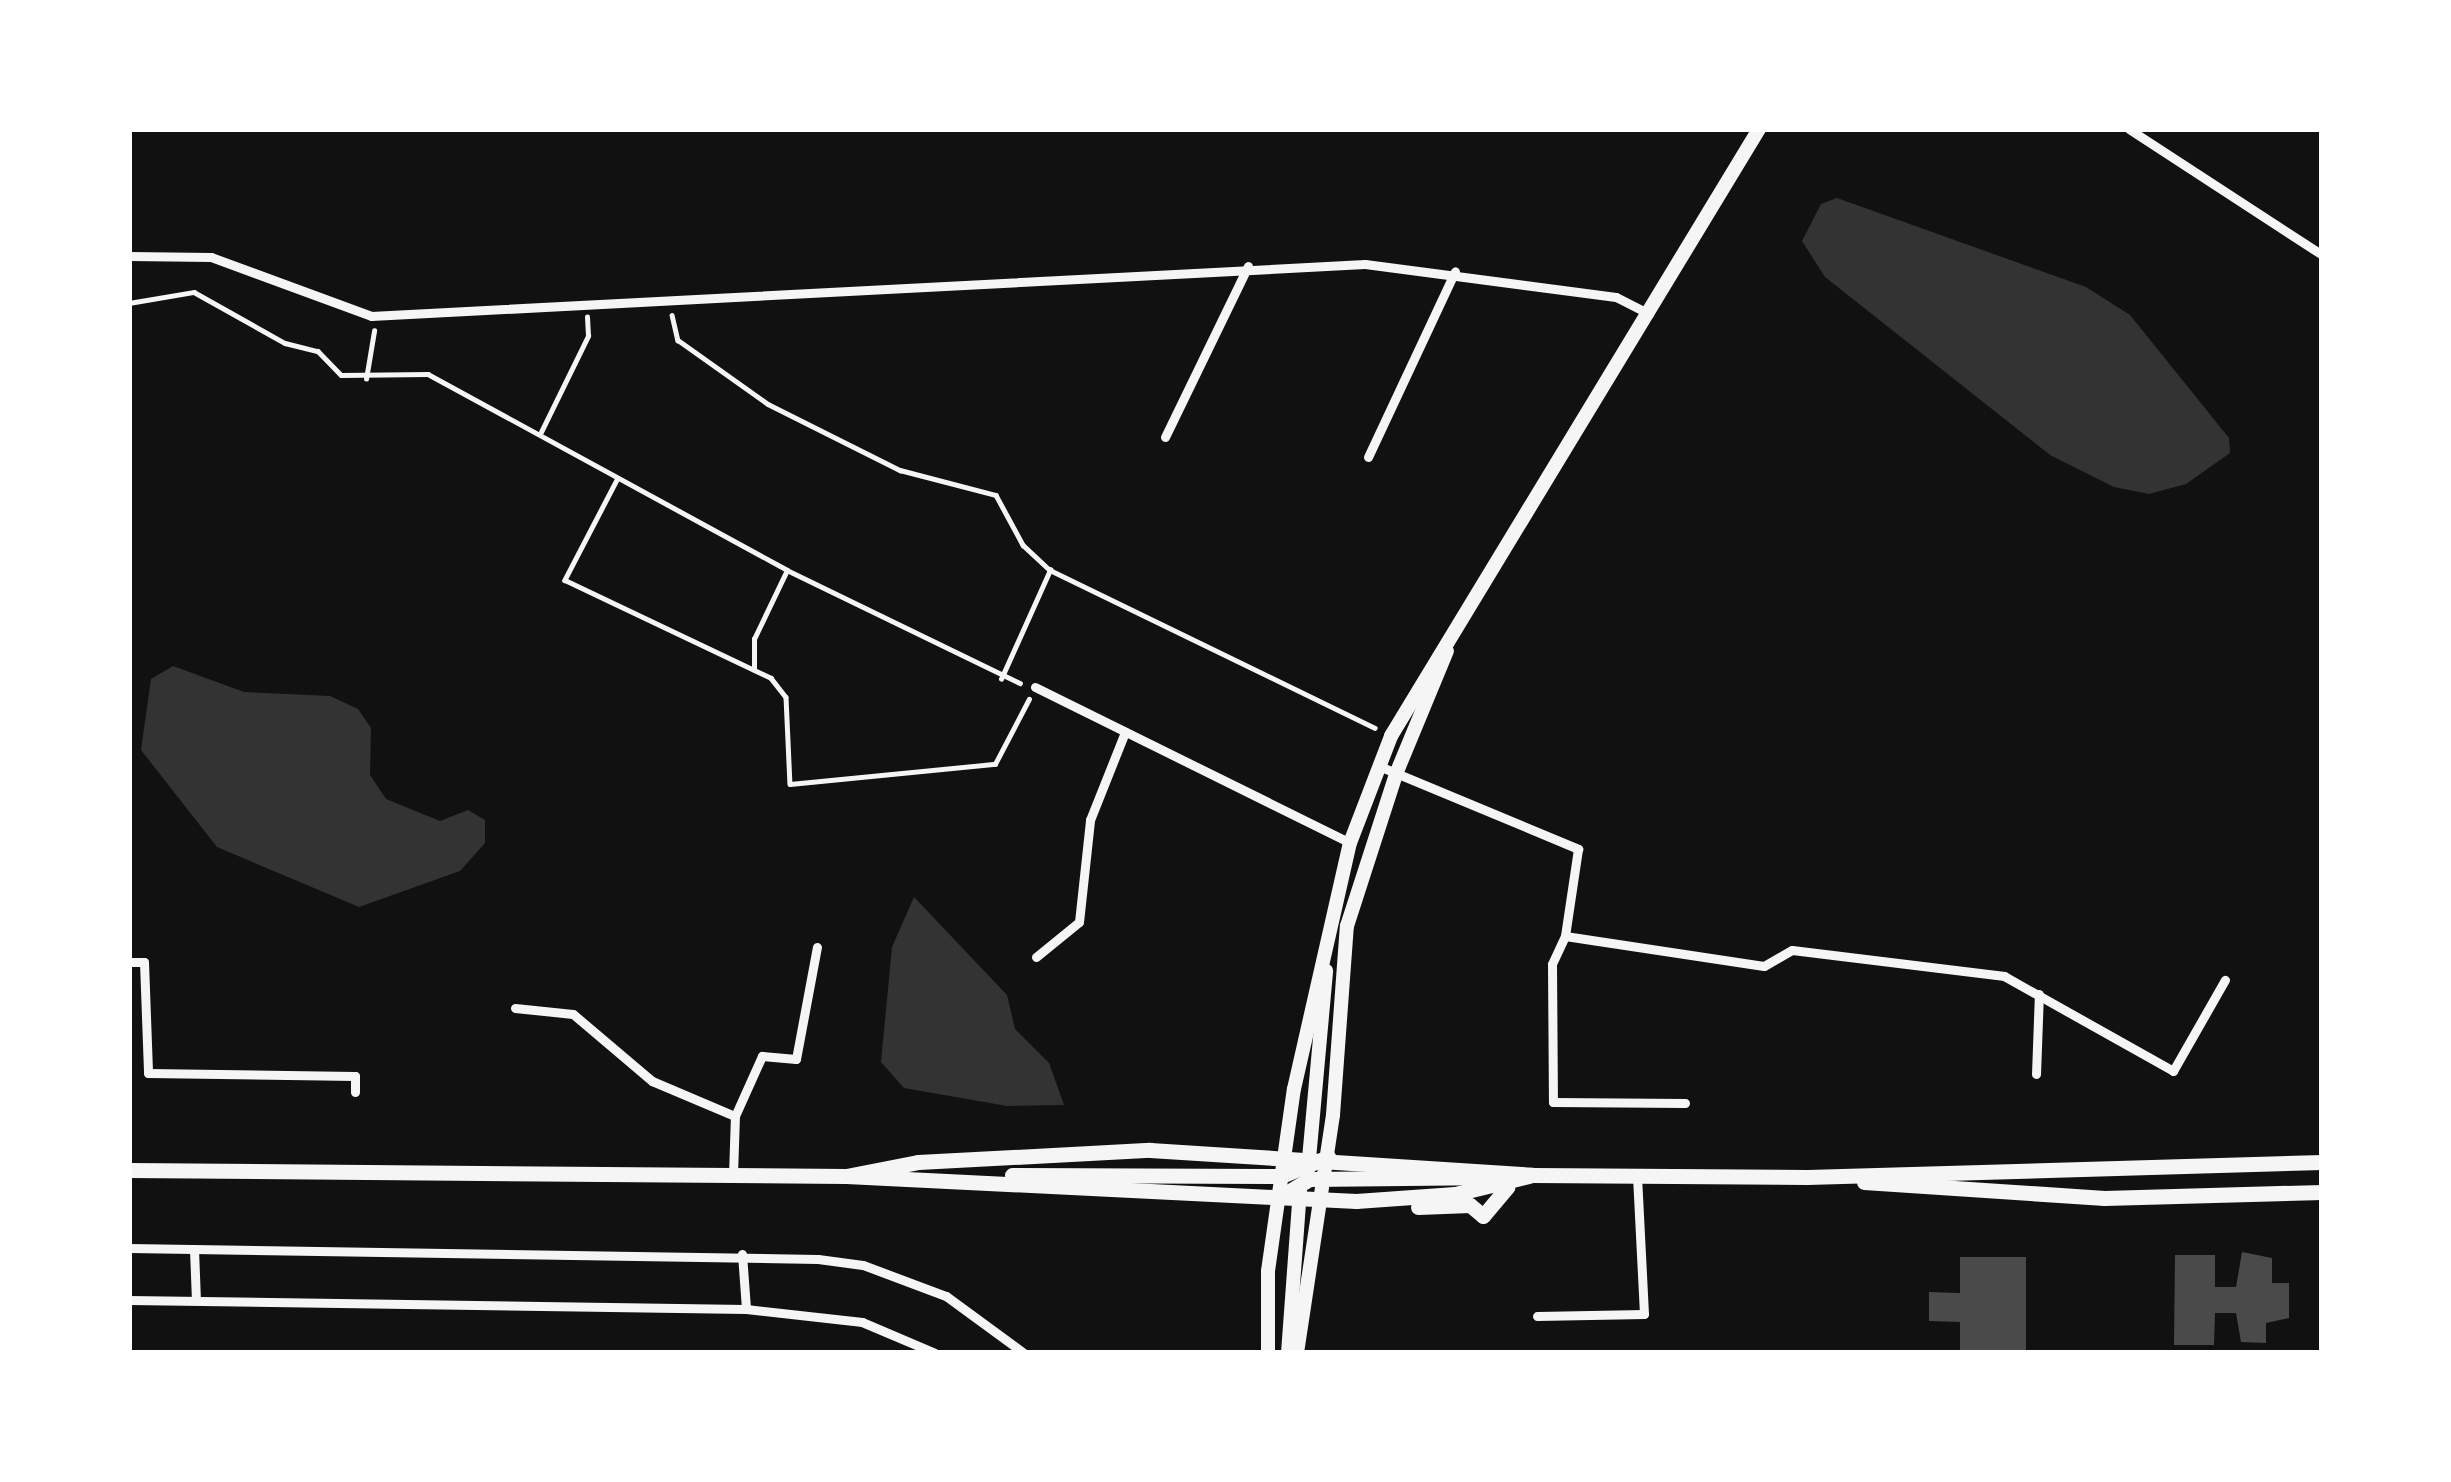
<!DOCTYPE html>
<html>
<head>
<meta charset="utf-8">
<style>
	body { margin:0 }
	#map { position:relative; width:2451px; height:1482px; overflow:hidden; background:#111; font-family:Mulish,sans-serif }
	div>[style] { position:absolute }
	.water>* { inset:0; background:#333 }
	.building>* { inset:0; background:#4a4a4a }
	.path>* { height:4.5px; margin:-2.25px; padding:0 2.25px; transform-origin:2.25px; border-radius:2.25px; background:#f5f5f5 }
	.minor>* { height:9px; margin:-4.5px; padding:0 4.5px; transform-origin:4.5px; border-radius:4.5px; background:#f5f5f5 }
	.secondary>* { height:14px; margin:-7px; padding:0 7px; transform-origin:7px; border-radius:7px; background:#f5f5f5 }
	.primary>* { height:15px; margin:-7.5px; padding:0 7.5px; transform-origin:7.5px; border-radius:7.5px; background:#f5f5f5 }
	span { translate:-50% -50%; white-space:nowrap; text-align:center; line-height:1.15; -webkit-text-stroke:9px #fff; paint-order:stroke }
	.frame { position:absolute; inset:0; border:132px solid #fff; pointer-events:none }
</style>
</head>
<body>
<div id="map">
	<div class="water">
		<div style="clip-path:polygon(1837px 198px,2086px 287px,2130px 315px,2229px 438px,2230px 453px,2186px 484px,2149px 494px,2114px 487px,2050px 455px,1825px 277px,1802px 241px,1821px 204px)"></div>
		<div style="clip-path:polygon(173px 666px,244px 692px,330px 696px,358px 709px,371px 728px,370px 775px,386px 799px,440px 821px,468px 810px,485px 820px,485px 843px,460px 871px,359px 907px,217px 847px,141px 750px,151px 679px)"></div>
		<div style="clip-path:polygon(914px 897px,1007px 995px,1015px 1029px,1049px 1063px,1064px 1105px,1007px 1106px,904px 1088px,881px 1062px,892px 947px)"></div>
	</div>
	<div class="building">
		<div style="clip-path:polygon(2242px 1252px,2272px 1258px,2272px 1283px,2289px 1283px,2289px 1318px,2266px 1323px,2266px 1343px,2241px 1342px,2236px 1313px,2215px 1313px,2214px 1345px,2174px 1345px,2175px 1255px,2215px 1255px,2215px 1287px,2236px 1287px)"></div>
		<div style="clip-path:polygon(1960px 1257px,2026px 1257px,2026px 1353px,1960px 1353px,1960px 1322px,1929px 1321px,1929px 1292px,1960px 1293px)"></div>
	</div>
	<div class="path">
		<div style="left:129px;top:303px;width:66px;rotate:-9.6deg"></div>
		<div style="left:194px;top:292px;width:104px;rotate:29.3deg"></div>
		<div style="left:285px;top:343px;width:34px;rotate:14deg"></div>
		<div style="left:318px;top:351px;width:33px;rotate:46deg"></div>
		<div style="left:341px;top:375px;width:87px;rotate:-0.7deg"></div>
		<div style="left:428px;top:374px;width:409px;rotate:28.6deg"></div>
		<div style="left:787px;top:570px;width:259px;rotate:25.9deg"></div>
		<div style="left:672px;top:315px;width:26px;rotate:77deg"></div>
		<div style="left:678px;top:340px;width:110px;rotate:35.4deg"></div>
		<div style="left:768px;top:404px;width:148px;rotate:26.6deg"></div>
		<div style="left:900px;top:470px;width:99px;rotate:14.6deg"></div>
		<div style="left:996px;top:495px;width:57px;rotate:61.6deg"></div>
		<div style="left:1023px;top:545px;width:37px;rotate:43deg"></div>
		<div style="left:1050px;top:570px;width:361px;rotate:25.9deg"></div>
		<div style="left:366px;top:379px;width:49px;rotate:-80.5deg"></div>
		<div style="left:541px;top:432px;width:107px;rotate:-63.9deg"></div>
		<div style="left:588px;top:336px;width:19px;rotate:-93deg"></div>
		<div style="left:617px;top:480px;width:113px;rotate:117.5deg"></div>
		<div style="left:565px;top:580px;width:228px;rotate:25.4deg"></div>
		<div style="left:771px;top:678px;width:24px;rotate:52deg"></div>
		<div style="left:786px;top:697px;width:87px;rotate:87.4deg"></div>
		<div style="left:790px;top:784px;width:206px;rotate:-5.6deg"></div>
		<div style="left:995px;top:764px;width:73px;rotate:-62.4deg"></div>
		<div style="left:754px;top:670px;width:31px;rotate:-90deg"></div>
		<div style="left:754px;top:639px;width:76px;rotate:-64.4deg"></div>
		<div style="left:1001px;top:679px;width:120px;rotate:-65.8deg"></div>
	</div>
	<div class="minor">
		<div style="left:2129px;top:129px;width:230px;rotate:33.1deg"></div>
		<div style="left:129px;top:256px;width:82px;rotate:0.7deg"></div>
		<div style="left:211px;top:257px;width:171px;rotate:20.2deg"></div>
		<div style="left:371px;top:316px;width:995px;rotate:-2.99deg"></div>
		<div style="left:1365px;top:264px;width:253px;rotate:7.5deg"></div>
		<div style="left:1616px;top:297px;width:37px;rotate:27deg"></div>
		<div style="left:1165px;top:437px;width:190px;rotate:-64.1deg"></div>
		<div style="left:1368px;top:457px;width:205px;rotate:-64.9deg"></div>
		<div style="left:1035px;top:687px;width:352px;rotate:26.3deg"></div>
		<div style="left:1379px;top:766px;width:216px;rotate:22.6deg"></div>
		<div style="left:1578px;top:849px;width:88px;rotate:98.5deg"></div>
		<div style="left:1565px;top:936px;width:31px;rotate:115deg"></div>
		<div style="left:1552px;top:964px;width:138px;rotate:89.6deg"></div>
		<div style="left:1553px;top:1102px;width:132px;rotate:0.4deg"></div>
		<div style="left:1565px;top:936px;width:201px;rotate:8.6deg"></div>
		<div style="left:1764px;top:966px;width:32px;rotate:-30deg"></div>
		<div style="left:1792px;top:950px;width:214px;rotate:7deg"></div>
		<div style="left:2004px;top:976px;width:194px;rotate:29.3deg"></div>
		<div style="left:2173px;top:1071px;width:105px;rotate:-60.3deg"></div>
		<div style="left:1036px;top:957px;width:55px;rotate:-39.1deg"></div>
		<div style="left:1079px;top:922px;width:103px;rotate:-83.8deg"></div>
		<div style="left:1090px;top:820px;width:95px;rotate:-68.3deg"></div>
		<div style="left:129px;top:962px;width:15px"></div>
		<div style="left:144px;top:962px;width:111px;rotate:87.9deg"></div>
		<div style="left:148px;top:1073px;width:207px;rotate:0.8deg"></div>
		<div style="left:355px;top:1076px;width:16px;rotate:90deg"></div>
		<div style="left:515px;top:1008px;width:58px;rotate:5.9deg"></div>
		<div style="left:573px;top:1014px;width:104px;rotate:40.3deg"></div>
		<div style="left:652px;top:1081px;width:90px;rotate:22.9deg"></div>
		<div style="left:2036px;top:1074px;width:80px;rotate:-87.9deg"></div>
		<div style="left:733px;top:1175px;width:59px;rotate:-88.1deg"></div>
		<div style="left:735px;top:1116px;width:66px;rotate:-65.8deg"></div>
		<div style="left:762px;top:1056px;width:34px;rotate:5deg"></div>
		<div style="left:796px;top:1059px;width:114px;rotate:-79.4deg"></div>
		<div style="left:129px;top:1248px;width:689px;rotate:0.91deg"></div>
		<div style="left:818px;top:1259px;width:45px;rotate:7.6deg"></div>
		<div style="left:863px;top:1265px;width:89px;rotate:20.5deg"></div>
		<div style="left:946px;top:1296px;width:97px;rotate:36.2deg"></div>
		<div style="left:194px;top:1249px;width:51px;rotate:87.8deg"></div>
		<div style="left:742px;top:1254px;width:55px;rotate:85.8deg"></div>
		<div style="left:129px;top:1300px;width:617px;rotate:0.84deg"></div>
		<div style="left:746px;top:1309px;width:117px;rotate:6.4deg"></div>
		<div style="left:862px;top:1322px;width:79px;rotate:23deg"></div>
		<div style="left:1537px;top:1316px;width:107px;rotate:-1.1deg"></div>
		<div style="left:1644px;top:1314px;width:139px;rotate:-92.9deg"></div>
	</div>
	<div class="secondary">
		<div style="left:1308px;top:1170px;width:200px;rotate:-84.8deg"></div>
		<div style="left:1268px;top:1353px;width:82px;rotate:-90deg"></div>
		<div style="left:1268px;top:1271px;width:184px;rotate:-81.9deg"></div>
		<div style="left:1294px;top:1089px;width:252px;rotate:-77.2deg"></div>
		<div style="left:1350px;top:843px;width:115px;rotate:-69deg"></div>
		<div style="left:1391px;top:736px;width:710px;rotate:-58.77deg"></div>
		<div style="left:1288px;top:1353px;width:163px;rotate:-85.8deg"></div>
		<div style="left:1297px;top:1353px;width:241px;rotate:-81.4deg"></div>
		<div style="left:1333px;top:1115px;width:190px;rotate:-85.8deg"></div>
		<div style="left:1347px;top:926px;width:160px;rotate:-72.1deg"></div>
		<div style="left:1396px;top:774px;width:133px;rotate:-67.5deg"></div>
	</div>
	<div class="primary">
		<div style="left:129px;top:1170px;width:717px;rotate:0.48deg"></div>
		<div style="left:846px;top:1176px;width:511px;rotate:2.81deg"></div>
		<div style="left:1356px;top:1201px;width:99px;rotate:-4deg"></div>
		<div style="left:1455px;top:1194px;width:76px;rotate:-13.7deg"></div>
		<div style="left:1012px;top:1175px;width:269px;rotate:0.2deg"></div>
		<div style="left:1281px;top:1176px;width:51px;rotate:-22deg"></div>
		<div style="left:846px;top:1176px;width:73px;rotate:-11deg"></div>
		<div style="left:918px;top:1162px;width:232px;rotate:-3deg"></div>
		<div style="left:1150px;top:1150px;width:383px;rotate:3.7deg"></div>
		<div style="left:1532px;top:1175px;width:275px;rotate:0.4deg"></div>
		<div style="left:1807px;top:1177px;width:515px;rotate:-1.67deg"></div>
		<div style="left:1864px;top:1182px;width:241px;rotate:3.8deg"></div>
		<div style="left:2104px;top:1198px;width:218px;rotate:-1.6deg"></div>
		<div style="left:1278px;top:1198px;width:37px;rotate:-31deg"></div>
		<div style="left:1310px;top:1179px;width:189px;rotate:-0.6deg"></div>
		<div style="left:1418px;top:1207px;width:52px;rotate:-2.2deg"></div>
		<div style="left:1470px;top:1205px;width:17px;rotate:40deg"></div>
		<div style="left:1483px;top:1216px;width:38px;rotate:-50deg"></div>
	</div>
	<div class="frame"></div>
</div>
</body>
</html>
